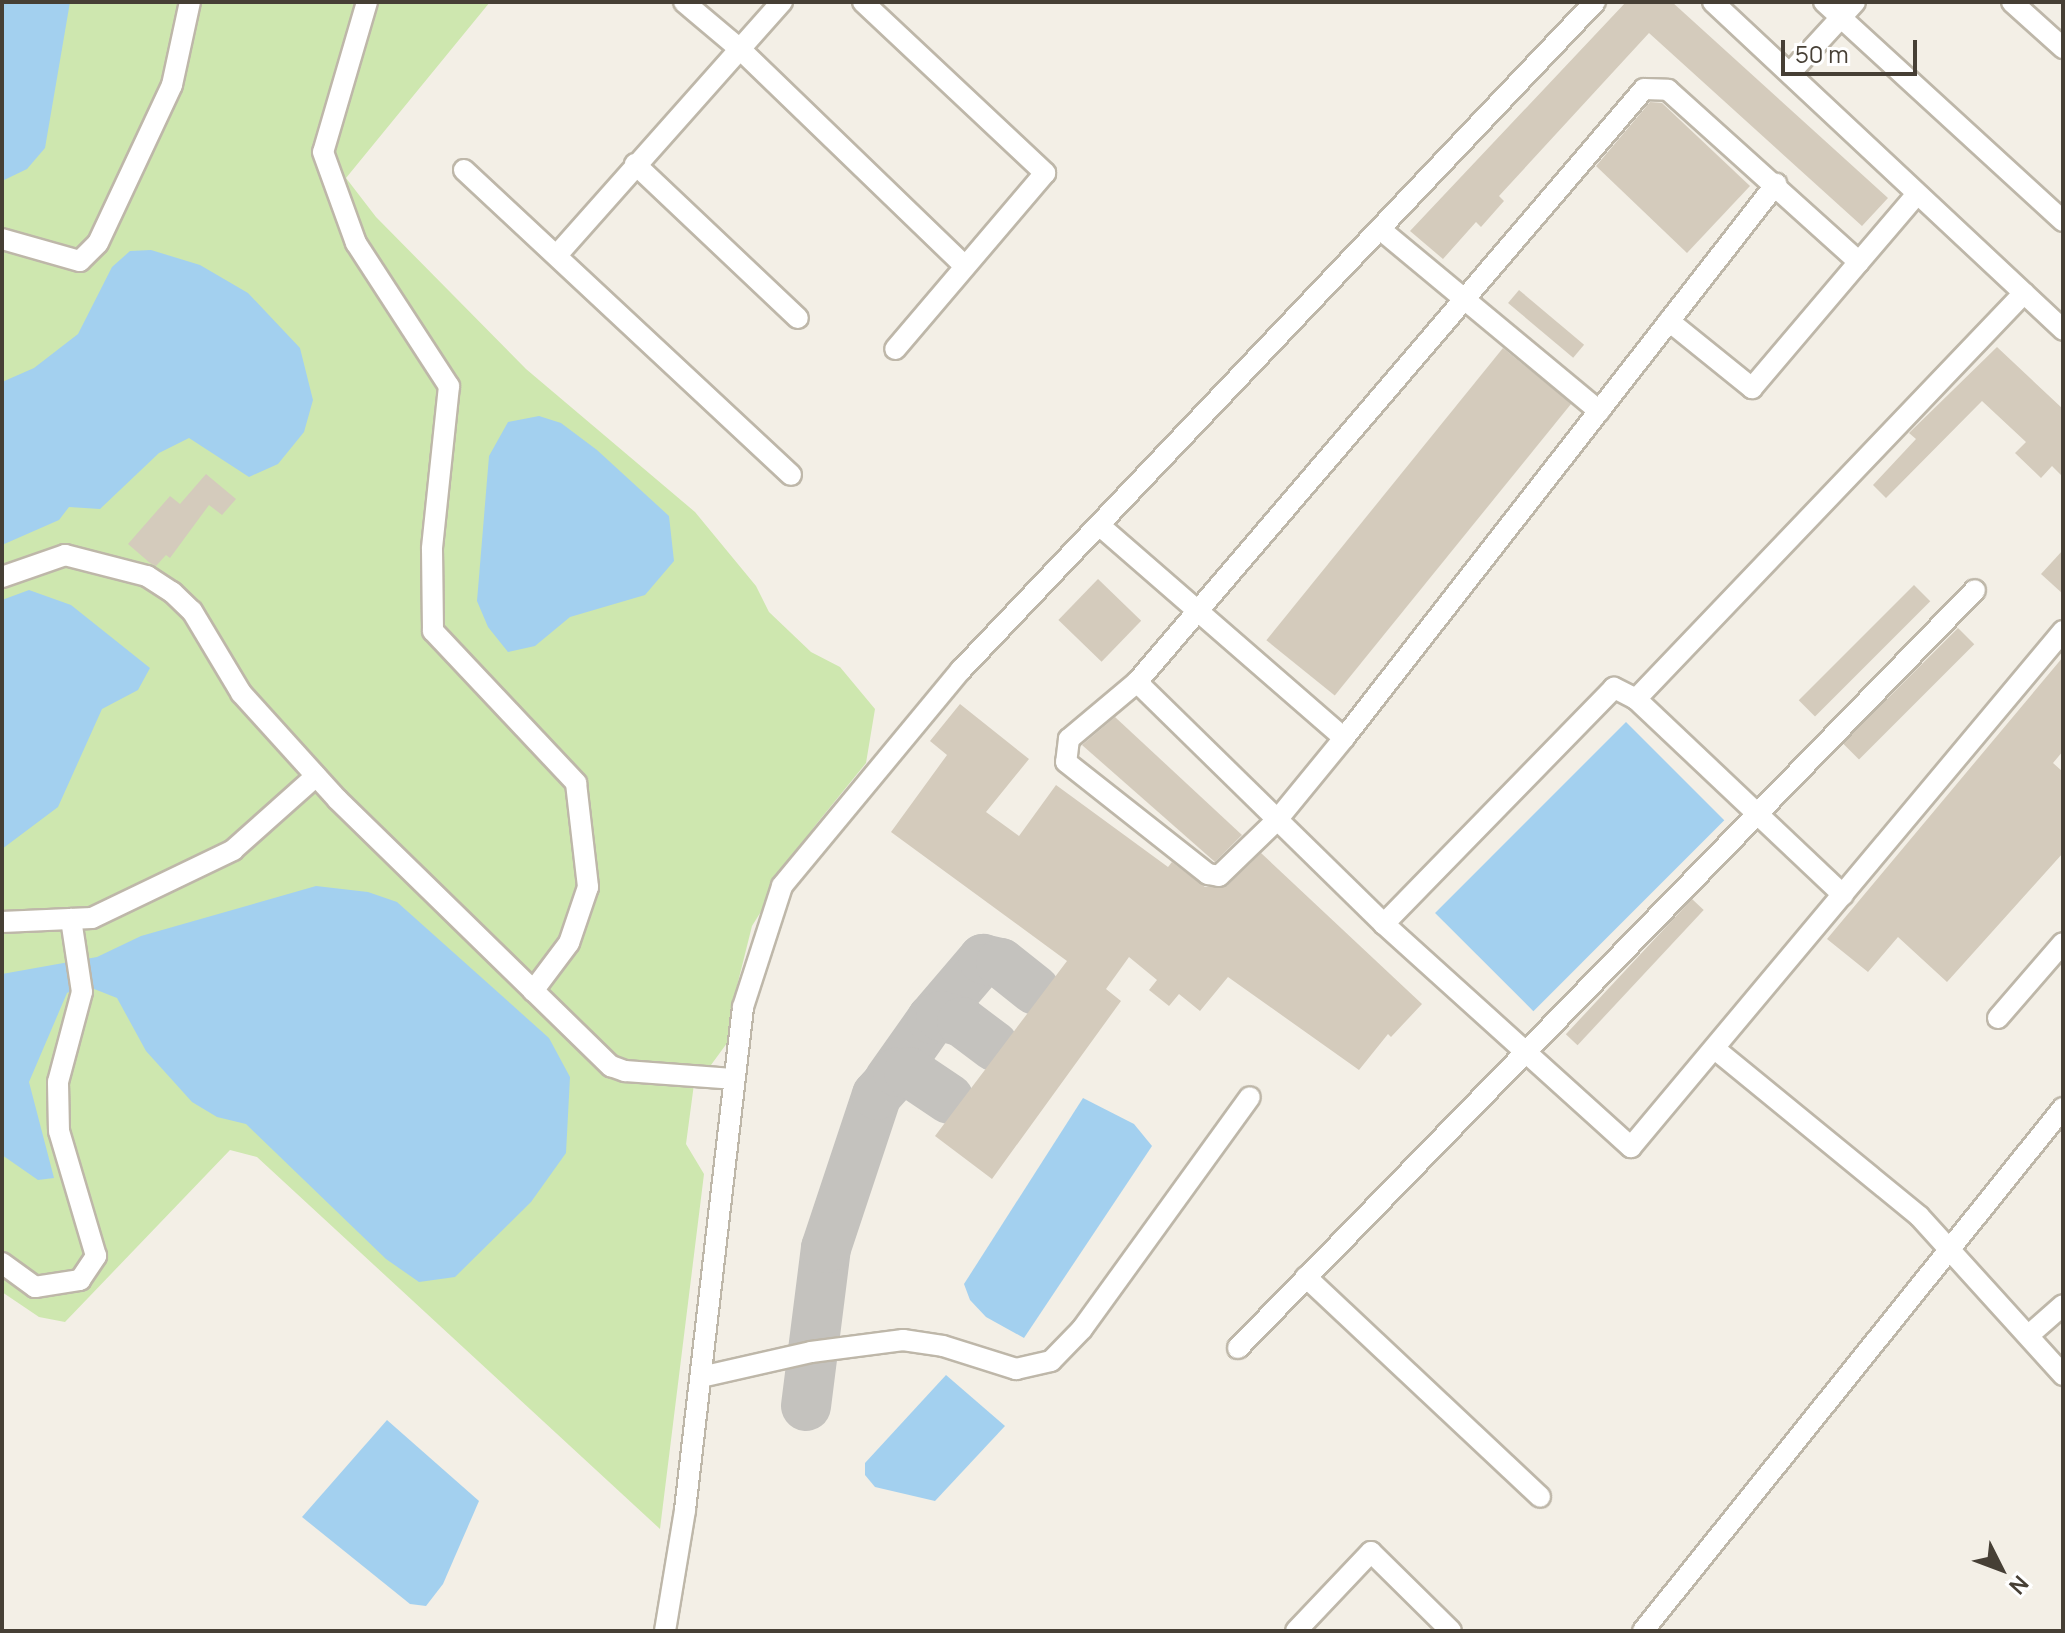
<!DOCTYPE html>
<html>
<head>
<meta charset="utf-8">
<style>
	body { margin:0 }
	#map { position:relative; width:2065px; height:1633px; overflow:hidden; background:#f3efe6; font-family:Manrope,sans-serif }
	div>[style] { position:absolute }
	.green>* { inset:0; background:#cee7af }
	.water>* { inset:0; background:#a3d0ef; transform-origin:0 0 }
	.taxiway>* { height:50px; margin:-25px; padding:0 25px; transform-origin:25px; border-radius:25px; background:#c4c2be }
	.building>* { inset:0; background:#d4cbbc; transform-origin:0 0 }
	.roads { filter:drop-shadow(2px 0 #beb7a9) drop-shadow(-2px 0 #beb7a9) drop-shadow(0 2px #beb7a9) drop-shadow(0 -2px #beb7a9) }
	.minor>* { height:20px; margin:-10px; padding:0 10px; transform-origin:10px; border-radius:10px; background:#fff }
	span { translate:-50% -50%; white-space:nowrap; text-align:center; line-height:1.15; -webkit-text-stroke:8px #fff; paint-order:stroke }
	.frame { position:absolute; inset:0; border:4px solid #463f35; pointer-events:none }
	.north { position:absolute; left:1961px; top:1529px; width:80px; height:80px; -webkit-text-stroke:6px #fff; paint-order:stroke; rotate:132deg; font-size:22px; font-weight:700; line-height:32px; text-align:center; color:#463f35 }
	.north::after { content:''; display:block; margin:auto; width:28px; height:36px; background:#463f35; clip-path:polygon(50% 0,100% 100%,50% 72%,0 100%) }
	.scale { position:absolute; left:1781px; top:40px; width:136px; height:36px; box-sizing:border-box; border:4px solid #463f35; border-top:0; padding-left:10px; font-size:24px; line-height:28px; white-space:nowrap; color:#463f35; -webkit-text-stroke:6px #fff; paint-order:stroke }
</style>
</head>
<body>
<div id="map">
	<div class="green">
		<div style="clip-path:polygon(2px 2px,490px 2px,346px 178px,376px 217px,526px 369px,695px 512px,756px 586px,769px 612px,811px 652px,840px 667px,875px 709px,866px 763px,814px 827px,752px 926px,736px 990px,730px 1039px,711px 1065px,696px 1069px,686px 1144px,704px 1174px,660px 1529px,257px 1157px,230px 1150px,65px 1322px,39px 1317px,2px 1292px)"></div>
	</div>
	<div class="water">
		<div style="clip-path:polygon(2px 2px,70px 2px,45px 148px,27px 169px,2px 181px)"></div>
		<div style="clip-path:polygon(151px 250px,200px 265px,248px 293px,300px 348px,313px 400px,304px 432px,278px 464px,249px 477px,189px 438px,159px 453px,100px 509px,69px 507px,59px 520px,2px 545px,2px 382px,34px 368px,78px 334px,112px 267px,130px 251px)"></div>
		<div style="clip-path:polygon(539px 416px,561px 423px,597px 450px,669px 516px,674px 561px,645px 595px,570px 617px,535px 646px,508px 652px,488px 627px,477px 601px,489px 456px,508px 422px)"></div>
		<div style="clip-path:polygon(29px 590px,71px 605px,150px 668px,138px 690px,102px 709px,58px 807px,2px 849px,2px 600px)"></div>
		<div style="left:1626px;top:722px;width:139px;height:270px;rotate:45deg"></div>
		<div style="clip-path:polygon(316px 886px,368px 892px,397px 902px,549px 1038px,570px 1077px,566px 1153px,531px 1202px,455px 1277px,419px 1282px,386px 1259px,246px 1124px,217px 1117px,192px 1102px,146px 1051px,117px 998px,84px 985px,67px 993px,29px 1082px,54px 1178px,38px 1180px,2px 1155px,2px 974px,97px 957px,141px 936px)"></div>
		<div style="clip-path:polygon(1083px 1098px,1134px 1124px,1152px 1146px,1024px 1338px,986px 1317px,970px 1300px,964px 1284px)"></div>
		<div style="clip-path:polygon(946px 1375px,1005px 1426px,935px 1501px,875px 1487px,865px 1475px,865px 1463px)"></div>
		<div style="clip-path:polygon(387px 1420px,479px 1501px,443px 1584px,426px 1606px,410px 1604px,302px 1517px)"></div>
	</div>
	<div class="taxiway">
		<div style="left:932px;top:1019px;width:79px;rotate:-49.6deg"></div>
		<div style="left:983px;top:959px;width:18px;rotate:13deg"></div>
		<div style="left:1001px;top:963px;width:43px;rotate:38.5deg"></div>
		<div style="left:889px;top:1080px;width:75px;rotate:-54.8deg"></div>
		<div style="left:932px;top:1019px;width:9px;rotate:-18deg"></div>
		<div style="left:941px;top:1016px;width:22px;rotate:16deg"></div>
		<div style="left:962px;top:1022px;width:40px;rotate:37deg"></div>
		<div style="left:806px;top:1406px;width:159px;rotate:-82.8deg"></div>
		<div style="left:826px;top:1248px;width:161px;rotate:-71.6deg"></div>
		<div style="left:877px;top:1095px;width:31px;rotate:-48deg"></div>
		<div style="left:898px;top:1072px;width:11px"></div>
		<div style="left:909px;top:1072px;width:48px;rotate:34deg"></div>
	</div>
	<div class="building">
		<div style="clip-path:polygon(1626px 2px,1672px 2px,1888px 198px,1862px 226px,1649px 33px,1499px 196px,1504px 201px,1481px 227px,1476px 222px,1443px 259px,1410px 231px)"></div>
		<div style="clip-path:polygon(1650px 102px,1662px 103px,1750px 186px,1687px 253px,1596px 166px)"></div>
		<div style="left:1519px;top:290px;width:85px;height:17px;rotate:40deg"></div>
		<div style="clip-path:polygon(1997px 347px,2063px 409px,2063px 477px,2052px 466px,2041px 478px,2015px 453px,2026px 442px,1982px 401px,1886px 498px,1873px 485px,1916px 439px,1909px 433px)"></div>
		<div style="left:1503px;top:348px;width:88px;height:376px;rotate:39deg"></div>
		<div style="clip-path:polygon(206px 474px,236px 499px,222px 515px,209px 505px,170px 558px,166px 555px,156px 566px,150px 563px,128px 544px,170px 496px,180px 504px)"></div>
		<div style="clip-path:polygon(2063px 550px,2063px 594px,2041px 574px)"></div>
		<div style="left:1098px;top:579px;width:60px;height:57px;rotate:44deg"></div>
		<div style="left:1914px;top:585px;width:23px;height:163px;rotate:45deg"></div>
		<div style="left:1958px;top:628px;width:23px;height:163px;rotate:45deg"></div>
		<div style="clip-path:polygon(2063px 657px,2063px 751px,2053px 763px,2063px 772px,2063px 853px,1947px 982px,1898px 937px,1868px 972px,1827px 939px)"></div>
		<div style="clip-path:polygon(960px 704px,1029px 759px,986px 812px,1019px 836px,1056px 785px,1168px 867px,1172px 862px,1205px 887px,1227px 886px,1261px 853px,1422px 1004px,1391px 1037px,1388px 1034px,1359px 1070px,1228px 977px,1200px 1011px,1179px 994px,1169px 1006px,1149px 990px,1157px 980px,1129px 957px,1106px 989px,1121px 1001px,992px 1179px,935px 1136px,1067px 961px,891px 832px,947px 755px,930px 741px)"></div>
		<div style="clip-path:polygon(1115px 717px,1242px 835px,1215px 862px,1082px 745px)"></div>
		<div style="left:1692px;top:899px;width:16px;height:185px;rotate:43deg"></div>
	</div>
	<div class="roads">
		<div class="minor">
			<div style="left:367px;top:2px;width:156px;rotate:106.3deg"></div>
			<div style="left:323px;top:152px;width:97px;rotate:70.1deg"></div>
			<div style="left:356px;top:243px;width:171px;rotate:57deg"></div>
			<div style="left:449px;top:386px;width:164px;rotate:96deg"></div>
			<div style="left:432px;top:549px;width:82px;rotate:89.3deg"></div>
			<div style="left:433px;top:631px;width:209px;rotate:46.7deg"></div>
			<div style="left:576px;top:783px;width:105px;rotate:83.4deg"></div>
			<div style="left:588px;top:887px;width:59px;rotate:108.7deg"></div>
			<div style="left:569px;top:943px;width:60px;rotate:126.9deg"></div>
			<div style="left:684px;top:2px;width:75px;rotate:40.1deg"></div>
			<div style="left:741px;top:50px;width:311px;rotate:44deg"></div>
			<div style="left:863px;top:2px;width:250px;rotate:43.2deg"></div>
			<div style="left:1045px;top:173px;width:231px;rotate:130.4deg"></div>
			<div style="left:1713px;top:2px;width:480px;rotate:43.1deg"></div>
			<div style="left:1824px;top:2px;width:324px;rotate:42.5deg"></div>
			<div style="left:2012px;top:2px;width:69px;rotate:42deg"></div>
			<div style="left:1790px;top:73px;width:96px;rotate:-47.5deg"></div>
			<div style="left:635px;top:164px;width:224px;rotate:43.4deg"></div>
			<div style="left:464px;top:170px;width:447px;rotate:43deg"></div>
			<div style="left:1380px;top:229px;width:285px;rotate:39.7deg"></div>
			<div style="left:2px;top:239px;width:81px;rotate:15.8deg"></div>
			<div style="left:80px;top:261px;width:25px;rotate:-45deg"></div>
			<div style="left:98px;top:243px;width:174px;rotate:-64.9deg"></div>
			<div style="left:172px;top:85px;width:85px;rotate:-77.8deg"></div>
			<div style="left:557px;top:255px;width:339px;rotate:-48.4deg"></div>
			<div style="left:2024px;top:293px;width:562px;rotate:133.7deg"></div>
			<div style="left:1636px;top:699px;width:25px;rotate:-153deg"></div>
			<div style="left:1614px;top:688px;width:330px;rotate:134.3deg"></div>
			<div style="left:1384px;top:924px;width:333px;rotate:42.1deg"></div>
			<div style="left:1631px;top:1147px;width:673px;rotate:-50.06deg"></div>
			<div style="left:1669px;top:321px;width:107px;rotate:38.9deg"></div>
			<div style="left:1752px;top:388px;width:165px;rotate:-49.7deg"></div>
			<div style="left:1099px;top:525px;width:325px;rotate:41deg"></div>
			<div style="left:2px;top:577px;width:67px;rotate:-19.2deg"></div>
			<div style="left:65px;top:555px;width:85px;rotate:14.4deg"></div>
			<div style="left:147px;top:576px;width:30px;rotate:33deg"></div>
			<div style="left:172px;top:592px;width:28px;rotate:44deg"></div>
			<div style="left:192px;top:611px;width:96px;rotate:59.1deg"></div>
			<div style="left:241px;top:693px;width:143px;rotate:47.8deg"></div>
			<div style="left:337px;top:799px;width:383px;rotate:44.3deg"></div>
			<div style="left:611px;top:1066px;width:15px;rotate:20deg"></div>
			<div style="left:625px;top:1071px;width:108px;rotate:4.2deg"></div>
			<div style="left:1137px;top:682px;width:89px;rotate:140deg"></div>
			<div style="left:1069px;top:739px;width:23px;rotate:97deg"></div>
			<div style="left:1066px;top:762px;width:181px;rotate:38.3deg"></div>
			<div style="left:1208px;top:874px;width:11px;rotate:10deg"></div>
			<div style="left:1219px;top:876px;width:81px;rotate:-44deg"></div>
			<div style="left:1277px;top:820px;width:106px;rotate:-50.7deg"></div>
			<div style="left:1344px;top:738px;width:703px;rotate:-52.05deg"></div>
			<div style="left:1636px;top:699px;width:285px;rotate:43.4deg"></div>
			<div style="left:2px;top:922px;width:90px;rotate:-2.5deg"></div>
			<div style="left:92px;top:918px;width:157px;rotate:-25.7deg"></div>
			<div style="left:233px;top:850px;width:111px;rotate:-41.7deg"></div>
			<div style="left:1384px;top:924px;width:346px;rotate:-135.6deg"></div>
			<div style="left:1137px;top:682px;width:780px;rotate:-49.47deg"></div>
			<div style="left:1644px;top:89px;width:24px;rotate:2deg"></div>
			<div style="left:1668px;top:90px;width:257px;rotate:42deg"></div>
			<div style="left:1859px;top:262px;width:89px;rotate:-49.5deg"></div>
			<div style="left:1998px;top:1018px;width:99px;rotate:-49.1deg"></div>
			<div style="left:1715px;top:1049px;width:264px;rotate:39.3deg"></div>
			<div style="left:1919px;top:1216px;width:215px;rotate:47.8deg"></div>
			<div style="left:2px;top:1263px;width:41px;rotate:36deg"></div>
			<div style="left:35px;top:1287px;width:46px;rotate:-8.8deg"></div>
			<div style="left:80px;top:1280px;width:29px;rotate:-56deg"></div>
			<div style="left:96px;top:1256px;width:130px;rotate:-106.5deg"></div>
			<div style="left:59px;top:1131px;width:49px;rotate:-91.2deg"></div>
			<div style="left:58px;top:1082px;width:93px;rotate:-75.1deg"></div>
			<div style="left:82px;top:992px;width:74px;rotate:-98.6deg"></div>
			<div style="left:1306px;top:1277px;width:321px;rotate:43.2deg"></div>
			<div style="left:2029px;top:1335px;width:45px;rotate:-41.4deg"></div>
			<div style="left:1238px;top:1348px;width:1057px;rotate:-45.8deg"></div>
			<div style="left:701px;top:1377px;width:113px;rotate:-12.8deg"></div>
			<div style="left:811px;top:1352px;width:93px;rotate:-7.4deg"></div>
			<div style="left:903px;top:1340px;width:40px;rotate:8.5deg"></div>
			<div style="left:943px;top:1346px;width:77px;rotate:17.5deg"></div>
			<div style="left:1016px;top:1369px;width:36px;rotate:-13deg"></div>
			<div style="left:1051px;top:1361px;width:45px;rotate:-45.9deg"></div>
			<div style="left:1082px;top:1329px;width:286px;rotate:-54.1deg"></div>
			<div style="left:665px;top:1631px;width:123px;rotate:-80.6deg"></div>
			<div style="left:685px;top:1510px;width:506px;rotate:-83.42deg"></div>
			<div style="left:743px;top:1007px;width:127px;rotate:-72.1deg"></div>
			<div style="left:782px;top:886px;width:281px;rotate:-50.4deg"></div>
			<div style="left:961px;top:670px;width:921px;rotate:-46.5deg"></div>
			<div style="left:1296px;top:1631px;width:109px;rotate:-46.5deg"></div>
			<div style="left:1371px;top:1552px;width:112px;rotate:44.6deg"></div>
			<div style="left:1643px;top:1631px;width:671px;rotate:-51.23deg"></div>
		</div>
	</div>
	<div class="frame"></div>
	<div class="north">N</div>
	<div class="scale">50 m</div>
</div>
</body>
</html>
